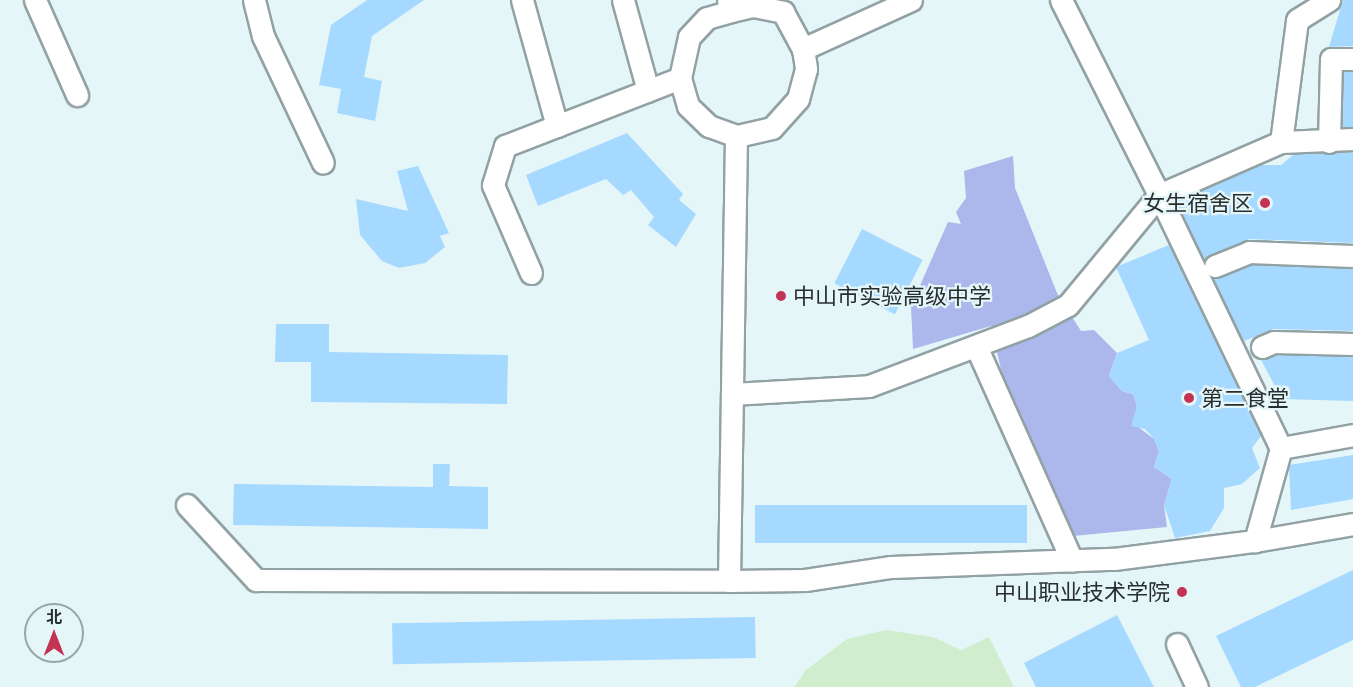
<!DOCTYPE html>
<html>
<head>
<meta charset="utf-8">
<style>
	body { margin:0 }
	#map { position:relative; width:1353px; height:687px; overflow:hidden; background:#e5f6f9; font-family:"Exo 2","Noto Sans SC",sans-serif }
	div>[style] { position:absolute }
	.green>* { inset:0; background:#d0eecd }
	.water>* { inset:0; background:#acb7eb }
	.building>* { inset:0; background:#a6d9ff; transform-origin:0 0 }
	.roads { filter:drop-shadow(2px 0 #92a1a4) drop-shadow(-2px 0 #92a1a4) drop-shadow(0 2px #92a1a4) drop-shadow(0 -2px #92a1a4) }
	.minor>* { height:21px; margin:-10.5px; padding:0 10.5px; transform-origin:10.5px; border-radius:10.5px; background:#fff }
	.dots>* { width:16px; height:16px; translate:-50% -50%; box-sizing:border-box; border:3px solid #e5f6f9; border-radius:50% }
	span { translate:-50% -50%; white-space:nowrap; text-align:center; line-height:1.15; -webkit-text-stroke:4.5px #e5f6f9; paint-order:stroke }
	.poi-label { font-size:22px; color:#282e2f }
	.right { translate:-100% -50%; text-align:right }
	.left { translate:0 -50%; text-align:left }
	.north { position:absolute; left:24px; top:603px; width:60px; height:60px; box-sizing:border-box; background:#e5f6f9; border:2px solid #99a6a8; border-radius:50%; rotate:0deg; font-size:16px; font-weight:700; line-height:24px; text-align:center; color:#282e2f }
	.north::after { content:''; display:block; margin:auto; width:21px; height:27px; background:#c33353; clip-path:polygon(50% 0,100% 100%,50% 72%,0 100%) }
</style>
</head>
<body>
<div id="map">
	<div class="green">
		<div style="clip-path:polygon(886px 630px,933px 637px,961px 650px,989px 637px,1014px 687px,794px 687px,806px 670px,847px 639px)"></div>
	</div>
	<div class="water">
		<div style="clip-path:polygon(1013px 156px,1015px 188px,1057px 293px,1081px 331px,1094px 330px,1117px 353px,1109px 376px,1122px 391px,1133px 394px,1137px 406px,1133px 423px,1154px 439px,1159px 451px,1154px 467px,1172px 479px,1164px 505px,1167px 527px,1073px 536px,1005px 387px,991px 326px,913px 349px,911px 306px,948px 222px,961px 224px,956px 212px,966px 198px,964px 171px)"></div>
	</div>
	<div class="building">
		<div style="clip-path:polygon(367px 0,424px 0,372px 36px,364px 77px,382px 81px,375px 121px,337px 113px,341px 89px,319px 85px,331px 25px)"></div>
		<div style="clip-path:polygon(1343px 0,1353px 0,1353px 46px,1329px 47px)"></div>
		<div style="left:1343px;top:72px;width:10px;height:55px"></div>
		<div style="clip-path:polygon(627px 133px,683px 194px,679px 200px,696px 214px,676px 247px,648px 225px,654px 217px,631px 190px,623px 195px,606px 179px,538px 206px,526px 175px)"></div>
		<div style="clip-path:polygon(1353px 152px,1353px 243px,1249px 239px,1204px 260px,1177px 201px,1261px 165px,1281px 165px,1294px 154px)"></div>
		<div style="clip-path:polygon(418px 166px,449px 233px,440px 236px,445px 247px,425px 263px,399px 268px,382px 261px,360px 235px,356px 199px,408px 211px,397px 171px)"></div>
		<div style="left:862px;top:229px;width:68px;height:61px;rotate:27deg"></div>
		<div style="clip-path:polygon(1169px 245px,1261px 436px,1252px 448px,1260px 468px,1242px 484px,1224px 488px,1224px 508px,1210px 531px,1175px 538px,1164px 505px,1172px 479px,1154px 467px,1159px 451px,1154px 439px,1145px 429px,1131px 426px,1137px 406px,1133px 394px,1122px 391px,1109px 376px,1117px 353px,1149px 340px,1116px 267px)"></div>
		<div style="clip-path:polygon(1251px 265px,1353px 269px,1353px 331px,1274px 329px,1244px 341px,1213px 279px)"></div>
		<div style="clip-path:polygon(276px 324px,329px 324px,329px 352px,508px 355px,507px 404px,311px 402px,311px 362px,275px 362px)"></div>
		<div style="clip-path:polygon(1276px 355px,1353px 357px,1353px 401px,1282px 399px,1261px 360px)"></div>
		<div style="clip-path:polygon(1353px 455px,1353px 499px,1291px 510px,1289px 465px)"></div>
		<div style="clip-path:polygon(433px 464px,450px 464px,449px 486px,488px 487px,488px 529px,233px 525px,234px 484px,433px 487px)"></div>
		<div style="left:755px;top:505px;width:272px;height:38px"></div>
		<div style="clip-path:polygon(1353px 570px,1353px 640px,1255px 687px,1241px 687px,1216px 636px)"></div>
		<div style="clip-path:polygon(1117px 615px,1154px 687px,1036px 687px,1024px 663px)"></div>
		<div style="left:755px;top:617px;width:41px;height:363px;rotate:89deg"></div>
	</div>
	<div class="roads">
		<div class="minor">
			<div style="left:35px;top:0;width:104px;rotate:66.1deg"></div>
			<div style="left:254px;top:0;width:37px;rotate:76deg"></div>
			<div style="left:263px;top:36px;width:140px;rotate:64.7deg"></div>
			<div style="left:522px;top:0;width:131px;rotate:74.5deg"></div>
			<div style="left:623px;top:0;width:94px;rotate:74.6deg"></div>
			<div style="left:728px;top:0;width:11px;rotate:75deg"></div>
			<div style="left:731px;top:11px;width:23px;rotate:-13deg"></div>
			<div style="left:753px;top:6px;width:31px;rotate:11deg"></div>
			<div style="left:783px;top:12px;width:42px;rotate:61.6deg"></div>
			<div style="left:911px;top:0;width:119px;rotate:155.6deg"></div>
			<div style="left:803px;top:49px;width:20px;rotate:81deg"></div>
			<div style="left:806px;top:69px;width:31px;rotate:105deg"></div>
			<div style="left:798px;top:99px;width:39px;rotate:132deg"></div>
			<div style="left:772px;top:128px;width:37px;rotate:167deg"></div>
			<div style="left:736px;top:136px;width:258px;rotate:90.9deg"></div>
			<div style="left:732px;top:394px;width:137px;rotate:-3.3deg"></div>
			<div style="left:869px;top:386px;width:170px;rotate:-20.7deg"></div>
			<div style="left:1028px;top:326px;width:45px;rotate:-27.7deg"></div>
			<div style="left:1068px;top:305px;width:143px;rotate:-50.4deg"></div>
			<div style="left:1159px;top:195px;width:281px;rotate:64.3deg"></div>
			<div style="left:1281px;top:448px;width:97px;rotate:105.6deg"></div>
			<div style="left:1255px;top:541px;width:99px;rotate:-9.8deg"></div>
			<div style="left:1061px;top:0;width:218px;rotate:63.3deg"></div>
			<div style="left:1159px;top:195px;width:133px;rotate:-23.5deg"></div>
			<div style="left:1281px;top:142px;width:123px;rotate:-82.5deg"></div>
			<div style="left:1297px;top:20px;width:38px;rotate:-32deg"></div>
			<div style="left:680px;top:78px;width:42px;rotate:-77.6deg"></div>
			<div style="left:689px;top:37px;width:26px;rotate:-47deg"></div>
			<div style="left:707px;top:18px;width:25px;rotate:-16deg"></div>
			<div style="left:1281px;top:142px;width:72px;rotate:-2.4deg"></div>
			<div style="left:1329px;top:142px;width:83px;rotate:-88.6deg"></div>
			<div style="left:1331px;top:59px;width:22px"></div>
			<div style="left:1215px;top:266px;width:37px;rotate:-22deg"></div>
			<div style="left:1249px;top:252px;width:104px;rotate:2.2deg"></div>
			<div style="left:531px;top:273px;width:96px;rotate:-113.4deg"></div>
			<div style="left:493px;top:185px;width:41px;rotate:-72.9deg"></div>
			<div style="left:505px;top:146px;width:188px;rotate:-21.2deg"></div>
			<div style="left:680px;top:78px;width:29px;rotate:74deg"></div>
			<div style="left:688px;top:106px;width:29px;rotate:44deg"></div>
			<div style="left:709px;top:126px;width:29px;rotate:20deg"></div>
			<div style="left:976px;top:346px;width:235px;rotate:65.9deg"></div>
			<div style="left:1262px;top:347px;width:13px;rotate:-23deg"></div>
			<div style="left:1274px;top:342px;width:79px;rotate:1.5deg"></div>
			<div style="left:1281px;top:448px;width:73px;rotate:-10.2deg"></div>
			<div style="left:187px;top:505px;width:102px;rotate:47.4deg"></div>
			<div style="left:256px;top:580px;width:473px;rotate:0.1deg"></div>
			<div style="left:729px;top:581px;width:187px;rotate:-89.1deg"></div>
			<div style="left:729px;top:581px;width:76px;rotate:-0.8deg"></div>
			<div style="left:805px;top:580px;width:87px;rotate:-8.6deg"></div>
			<div style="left:891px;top:567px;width:223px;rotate:-2.1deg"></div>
			<div style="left:1114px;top:559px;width:142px;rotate:-7.3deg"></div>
			<div style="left:1177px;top:644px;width:47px;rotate:65.1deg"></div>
		</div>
	</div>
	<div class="dots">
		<div style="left:1265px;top:203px;background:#c33353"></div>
		<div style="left:781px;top:296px;background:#c33353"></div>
		<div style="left:1189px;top:398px;background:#c33353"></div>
		<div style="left:1182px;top:592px;background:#c33353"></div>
	</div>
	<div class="poi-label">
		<span class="right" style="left:1253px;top:203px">女生宿舍区</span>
		<span class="left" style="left:793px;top:296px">中山市实验高级中学</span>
		<span class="left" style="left:1201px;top:398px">第二食堂</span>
		<span class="right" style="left:1170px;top:592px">中山职业技术学院</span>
	</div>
	<div class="north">北</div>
</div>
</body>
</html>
